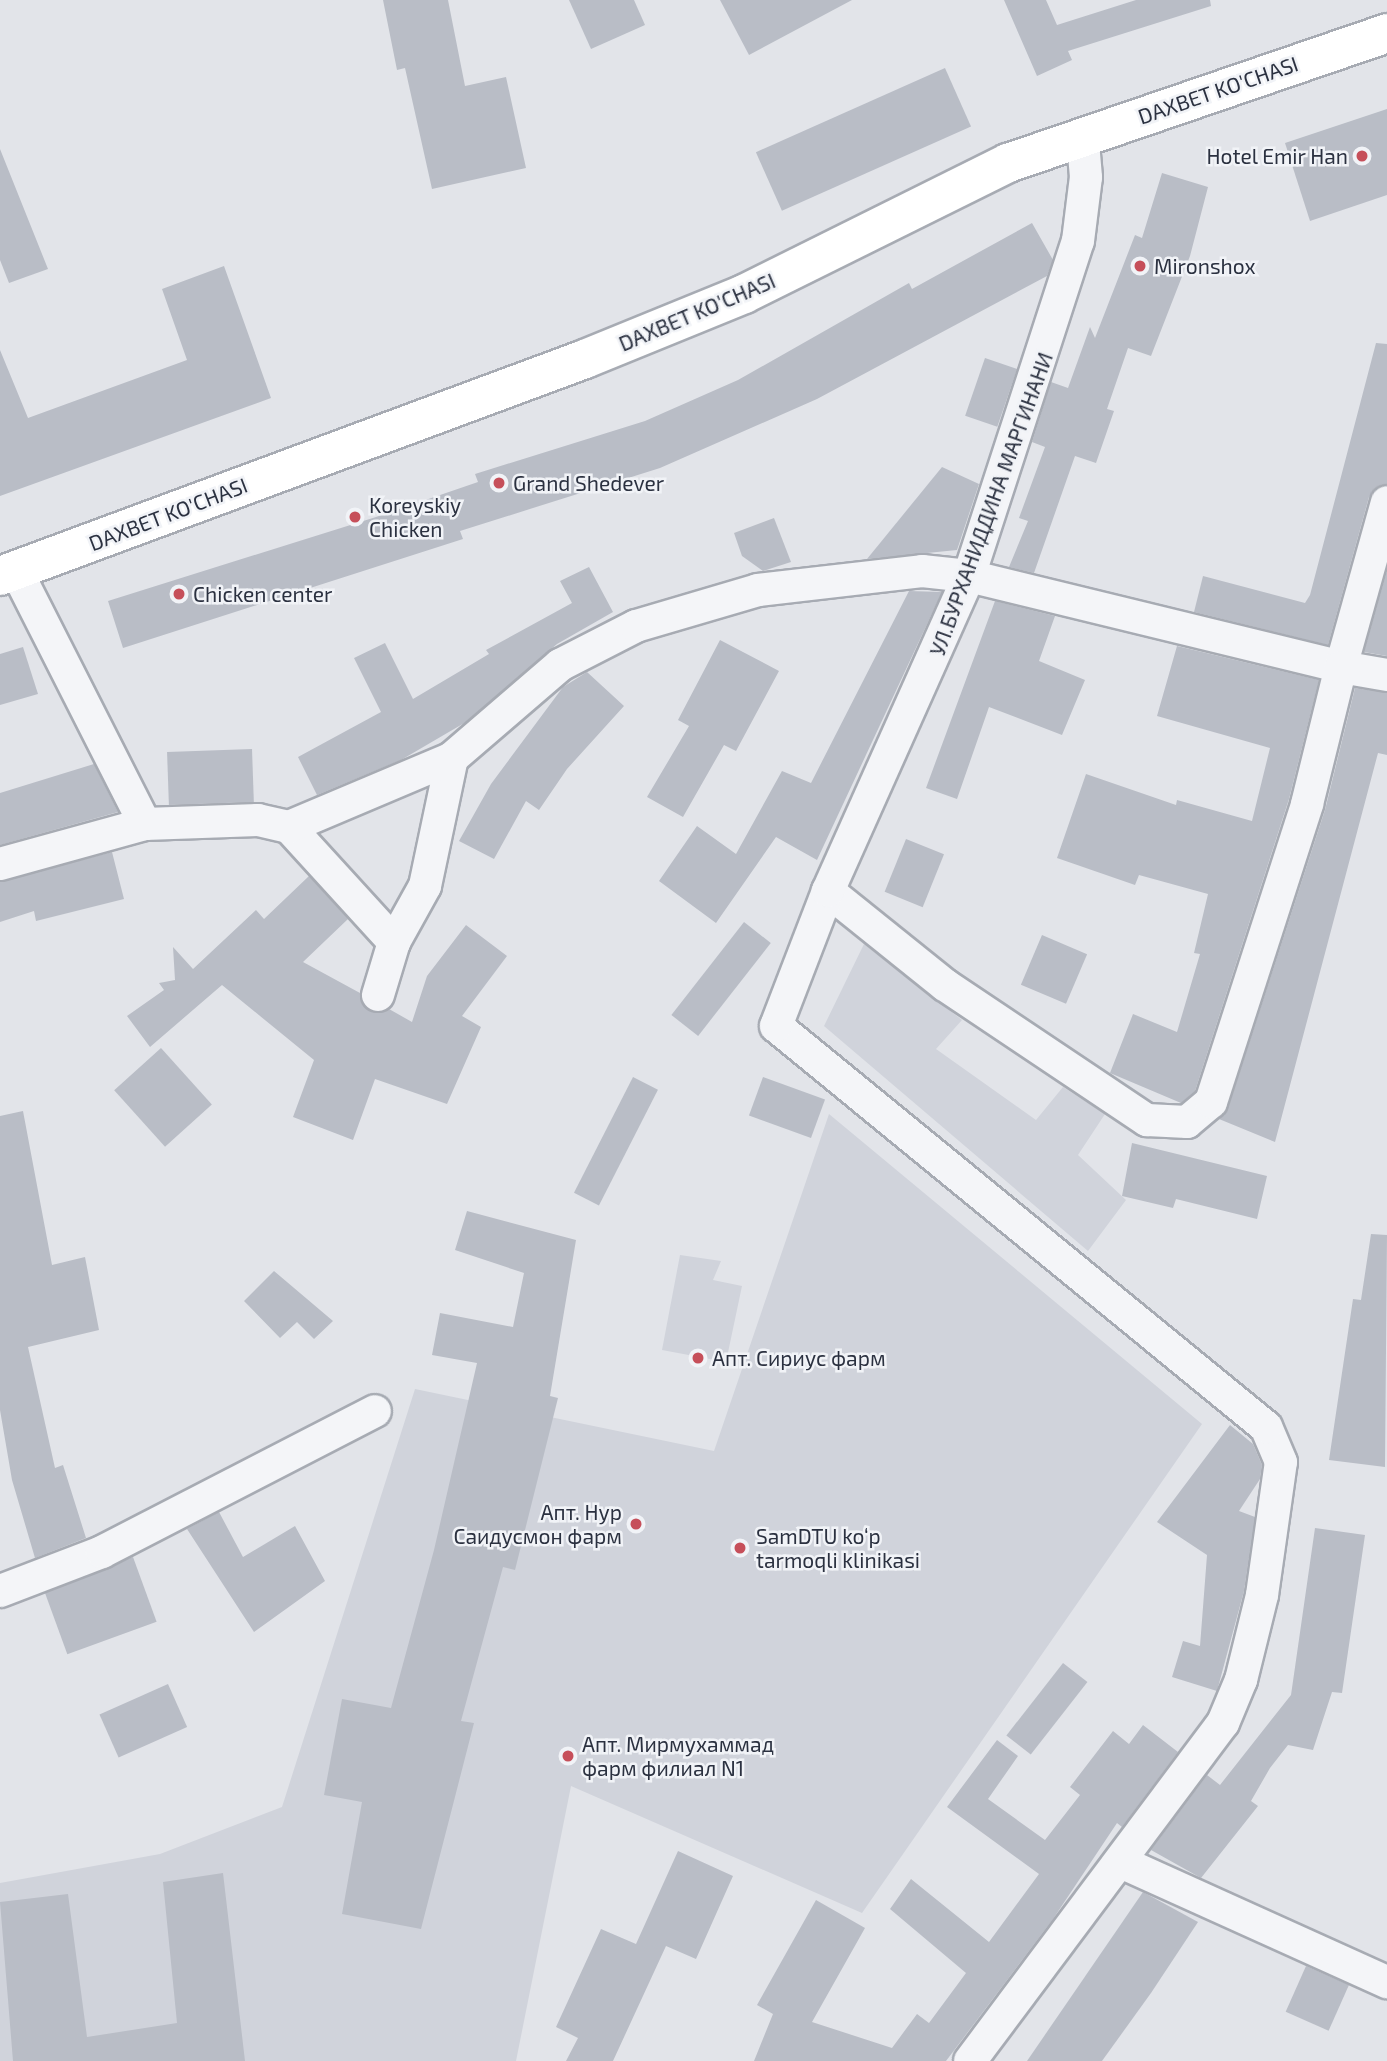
<!DOCTYPE html>
<html>
<head>
<meta charset="utf-8">
<style>
	body { margin:0 }
	#map { position:relative; width:1387px; height:2061px; overflow:hidden; background:#e2e4e9; font-family:"Exo 2",sans-serif }
	div>[style] { position:absolute }
	.built>* { inset:0; background:#d0d3db }
	.building>* { inset:0; background:#b9bdc6; transform-origin:0 0 }
	.roads { filter:drop-shadow(2px 0 #a7abb3) drop-shadow(-2px 0 #a7abb3) drop-shadow(0 2px #a7abb3) drop-shadow(0 -2px #a7abb3) }
	.minor>* { height:32px; margin:-16px; padding:0 16px; transform-origin:16px; border-radius:16px; background:#f4f5f8 }
	.secondary>* { height:38px; margin:-19px; padding:0 19px; transform-origin:19px; border-radius:19px; background:#fff }
	.dots>* { width:19px; height:19px; translate:-50% -50%; box-sizing:border-box; border:4px solid #f1f3f7; border-radius:50% }
	span { translate:-50% -50%; white-space:nowrap; text-align:center; line-height:1.15; -webkit-text-stroke:5px #f1f3f7; paint-order:stroke }
	.street-label { font-size:21px; color:#2b3140 }
	.poi-label { font-size:21px; color:#2b3140 }
	.right { translate:-100% -50%; text-align:right }
	.left { translate:0 -50%; text-align:left }
</style>
</head>
<body>
<div id="map">
	<div class="built">
		<div style="clip-path:polygon(864px 944px,962px 1020px,936px 1049px,1036px 1120px,1063px 1087px,1105px 1114px,1078px 1155px,1126px 1200px,1088px 1251px,824px 1026px)"></div>
		<div style="clip-path:polygon(829px 1114px,1202px 1424px,862px 1913px,571px 1786px,516px 2061px,0 2061px,0 1883px,160px 1854px,282px 1807px,415px 1389px,714px 1451px)"></div>
		<div style="clip-path:polygon(680px 1255px,721px 1261px,713px 1280px,742px 1286px,726px 1362px,662px 1350px)"></div>
	</div>
	<div class="building">
		<div style="clip-path:polygon(383px 0,448px 0,465px 86px,506px 77px,526px 168px,432px 189px,405px 68px,397px 70px)"></div>
		<div style="clip-path:polygon(569px 0,634px 0,645px 25px,591px 49px)"></div>
		<div style="clip-path:polygon(720px 0,852px 0,749px 55px)"></div>
		<div style="clip-path:polygon(1004px 0,1046px 0,1057px 25px,1136px 0,1210px 0,1211px 6px,1068px 51px,1072px 60px,1037px 76px)"></div>
		<div style="left:945px;top:68px;width:64px;height:207px;rotate:66deg"></div>
		<div style="clip-path:polygon(1387px 109px,1387px 195px,1310px 221px,1285px 143px)"></div>
		<div style="clip-path:polygon(0 149px,48px 269px,9px 283px,0 260px)"></div>
		<div style="clip-path:polygon(1162px 173px,1208px 187px,1190px 256px,1151px 356px,1128px 348px,1107px 409px,1114px 411px,1096px 463px,1075px 456px,1034px 573px,1009px 567px,1028px 521px,1019px 518px,1045px 447px,1032px 442px,1051px 382px,1068px 388px,1090px 327px,1095px 338px,1135px 235px,1142px 238px)"></div>
		<div style="clip-path:polygon(1032px 223px,1053px 260px,1047px 276px,817px 399px,660px 468px,460px 531px,463px 539px,123px 648px,108px 601px,376px 517px,478px 482px,475px 474px,645px 421px,738px 380px,909px 283px,912px 289px)"></div>
		<div style="clip-path:polygon(224px 266px,271px 398px,0 496px,0 350px,28px 418px,187px 360px,162px 289px)"></div>
		<div style="clip-path:polygon(1376px 343px,1387px 344px,1387px 484px,1369px 497px,1328px 645px,1194px 612px,1203px 576px,1305px 603px,1310px 595px)"></div>
		<div style="left:985px;top:358px;width:34px;height:61px;rotate:19deg"></div>
		<div style="clip-path:polygon(942px 467px,979px 484px,957px 550px,867px 559px)"></div>
		<div style="clip-path:polygon(774px 518px,791px 562px,763px 571px,742px 556px,734px 533px)"></div>
		<div style="clip-path:polygon(589px 567px,613px 612px,557px 644px,466px 722px,401px 760px,317px 795px,298px 757px,381px 712px,354px 658px,385px 643px,413px 699px,489px 654px,486px 650px,572px 603px,560px 581px)"></div>
		<div style="clip-path:polygon(1387px 570px,1387px 656px,1364px 652px)"></div>
		<div style="clip-path:polygon(909px 591px,942px 592px,817px 860px,776px 837px,716px 923px,659px 881px,697px 826px,736px 854px,782px 771px,811px 783px)"></div>
		<div style="clip-path:polygon(995px 601px,1055px 616px,1039px 661px,1085px 680px,1062px 735px,989px 707px,957px 799px,926px 788px)"></div>
		<div style="clip-path:polygon(720px 640px,779px 671px,736px 751px,724px 745px,683px 817px,647px 797px,689px 726px,678px 720px)"></div>
		<div style="clip-path:polygon(1177px 646px,1319px 680px,1289px 799px,1195px 1091px,1181px 1103px,1110px 1073px,1133px 1014px,1177px 1032px,1200px 954px,1194px 953px,1208px 894px,1139px 875px,1135px 885px,1057px 858px,1086px 774px,1176px 805px,1177px 800px,1252px 821px,1270px 748px,1157px 716px)"></div>
		<div style="clip-path:polygon(23px 647px,38px 694px,0 705px,0 654px)"></div>
		<div style="clip-path:polygon(587px 672px,624px 706px,567px 769px,539px 810px,526px 801px,494px 859px,459px 841px,491px 784px,563px 687px)"></div>
		<div style="clip-path:polygon(1355px 688px,1387px 693px,1387px 755px,1378px 753px,1275px 1142px,1219px 1119px,1228px 1108px,1325px 810px)"></div>
		<div style="left:252px;top:749px;width:53px;height:85px;rotate:88deg"></div>
		<div style="clip-path:polygon(94px 764px,118px 812px,0 845px,0 793px)"></div>
		<div style="left:906px;top:839px;width:41px;height:57px;rotate:22deg"></div>
		<div style="clip-path:polygon(112px 852px,124px 899px,36px 921px,34px 911px,0 922px,0 882px)"></div>
		<div style="clip-path:polygon(309px 876px,348px 919px,303px 962px,360px 993px,372px 1012px,389px 1009px,412px 1022px,427px 976px,466px 925px,507px 956px,462px 1016px,481px 1027px,447px 1104px,375px 1079px,353px 1140px,293px 1117px,314px 1060px,222px 985px,150px 1047px,127px 1016px,164px 990px,159px 983px,175px 980px,173px 947px,193px 969px,256px 910px,264px 919px)"></div>
		<div style="left:744px;top:922px;width:34px;height:118px;rotate:38deg"></div>
		<div style="left:1042px;top:935px;width:49px;height:54px;rotate:23deg"></div>
		<div style="left:161px;top:1048px;width:76px;height:63px;rotate:48deg"></div>
		<div style="left:633px;top:1077px;width:28px;height:130px;rotate:27deg"></div>
		<div style="left:763px;top:1077px;width:66px;height:41px;rotate:20deg"></div>
		<div style="clip-path:polygon(23px 1111px,52px 1265px,85px 1257px,99px 1330px,28px 1347px,55px 1468px,63px 1465px,86px 1538px,35px 1558px,12px 1480px,0 1410px,0 1116px)"></div>
		<div style="clip-path:polygon(1132px 1143px,1267px 1176px,1257px 1219px,1176px 1199px,1173px 1208px,1122px 1196px)"></div>
		<div style="clip-path:polygon(467px 1211px,576px 1240px,550px 1396px,558px 1398px,515px 1570px,503px 1567px,461px 1721px,474px 1723px,421px 1929px,342px 1914px,362px 1802px,324px 1795px,342px 1699px,391px 1708px,434px 1550px,477px 1363px,432px 1355px,440px 1313px,513px 1327px,524px 1273px,455px 1250px)"></div>
		<div style="clip-path:polygon(1371px 1234px,1387px 1235px,1385px 1467px,1329px 1460px,1353px 1299px,1361px 1300px)"></div>
		<div style="clip-path:polygon(274px 1271px,333px 1321px,314px 1339px,297px 1322px,280px 1338px,244px 1301px)"></div>
		<div style="clip-path:polygon(1230px 1425px,1253px 1444px,1262px 1465px,1260px 1479px,1239px 1511px,1255px 1517px,1244px 1591px,1217px 1691px,1172px 1677px,1183px 1641px,1200px 1646px,1207px 1555px,1157px 1522px)"></div>
		<div style="clip-path:polygon(219px 1512px,243px 1557px,295px 1526px,325px 1581px,254px 1632px,187px 1529px)"></div>
		<div style="clip-path:polygon(1315px 1528px,1365px 1535px,1342px 1693px,1332px 1692px,1313px 1750px,1288px 1745px,1270px 1768px,1251px 1801px,1258px 1806px,1201px 1878px,1151px 1850px,1207px 1775px,1220px 1785px,1291px 1695px)"></div>
		<div style="left:133px;top:1557px;width:69px;height:95px;rotate:70deg"></div>
		<div style="left:1063px;top:1663px;width:31px;height:92px;rotate:38deg"></div>
		<div style="left:168px;top:1684px;width:47px;height:75px;rotate:66deg"></div>
		<div style="clip-path:polygon(1143px 1725px,1178px 1752px,1122px 1827px,1117px 1823px,1053px 1919px,946px 2061px,754px 2061px,773px 2014px,757px 2005px,816px 1900px,865px 1928px,812px 2022px,892px 2048px,917px 2014px,929px 2023px,966px 1973px,890px 1909px,911px 1879px,989px 1942px,1039px 1874px,947px 1807px,997px 1740px,1018px 1756px,988px 1799px,1045px 1840px,1080px 1795px,1070px 1787px,1113px 1731px,1129px 1744px)"></div>
		<div style="clip-path:polygon(678px 1851px,733px 1876px,696px 1959px,666px 1946px,613px 2061px,566px 2061px,578px 2038px,556px 2027px,601px 1929px,636px 1944px)"></div>
		<div style="clip-path:polygon(223px 1873px,245px 2061px,13px 2061px,0 1902px,68px 1894px,87px 2037px,177px 2023px,163px 1882px)"></div>
		<div style="clip-path:polygon(1143px 1892px,1198px 1922px,1151px 1993px,1102px 2061px,1027px 2061px)"></div>
		<div style="left:1306px;top:1966px;width:47px;height:50px;rotate:24deg"></div>
	</div>
	<div class="roads">
		<div class="minor">
			<div style="left:16px;top:570px;width:285px;rotate:63.1deg"></div>
			<div style="left:289px;top:827px;width:156px;rotate:47.6deg"></div>
			<div style="left:394px;top:942px;width:64px;rotate:-61deg"></div>
			<div style="left:425px;top:886px;width:131px;rotate:-78.1deg"></div>
			<div style="left:0;top:864px;width:150px;rotate:-15.4deg"></div>
			<div style="left:145px;top:824px;width:113px;rotate:-2deg"></div>
			<div style="left:258px;top:820px;width:32px;rotate:13deg"></div>
			<div style="left:289px;top:827px;width:177px;rotate:-22.9deg"></div>
			<div style="left:452px;top:758px;width:143px;rotate:-40.7deg"></div>
			<div style="left:560px;top:665px;width:85px;rotate:-27.2deg"></div>
			<div style="left:636px;top:626px;width:127px;rotate:-16.4deg"></div>
			<div style="left:758px;top:590px;width:165px;rotate:-6.6deg"></div>
			<div style="left:922px;top:571px;width:47px;rotate:6.1deg"></div>
			<div style="left:969px;top:576px;width:383px;rotate:13.7deg"></div>
			<div style="left:1341px;top:667px;width:171px;rotate:-74.4deg"></div>
			<div style="left:828px;top:891px;width:150px;rotate:38.8deg"></div>
			<div style="left:945px;top:985px;width:243px;rotate:33.8deg"></div>
			<div style="left:1147px;top:1120px;width:40px;rotate:2.9deg"></div>
			<div style="left:1187px;top:1122px;width:31px;rotate:-40deg"></div>
			<div style="left:1211px;top:1102px;width:313px;rotate:-72.1deg"></div>
			<div style="left:1307px;top:804px;width:141px;rotate:-76.1deg"></div>
			<div style="left:1341px;top:667px;width:47px;rotate:9.9deg"></div>
			<div style="left:378px;top:995px;width:55px;rotate:-73.2deg"></div>
			<div style="left:0;top:1591px;width:109px;rotate:-20.9deg"></div>
			<div style="left:102px;top:1552px;width:307px;rotate:-27.3deg"></div>
			<div style="left:1123px;top:1863px;width:290px;rotate:24.3deg"></div>
			<div style="left:970px;top:2061px;width:422px;rotate:-53.2deg"></div>
			<div style="left:1223px;top:1723px;width:47px;rotate:-67.3deg"></div>
			<div style="left:1241px;top:1680px;width:88px;rotate:-76.1deg"></div>
			<div style="left:1262px;top:1595px;width:134px;rotate:-81.9deg"></div>
			<div style="left:1281px;top:1462px;width:38px;rotate:-113deg"></div>
			<div style="left:1266px;top:1427px;width:633px;rotate:-140.7deg"></div>
			<div style="left:776px;top:1026px;width:145px;rotate:-68.9deg"></div>
			<div style="left:828px;top:891px;width:345px;rotate:-65.9deg"></div>
			<div style="left:969px;top:576px;width:352px;rotate:-72deg"></div>
			<div style="left:1078px;top:241px;width:64px;rotate:-82.9deg"></div>
			<div style="left:1086px;top:177px;width:37px;rotate:-95deg"></div>
		</div>
		<div class="secondary">
			<div style="left:0;top:576px;width:624px;rotate:-20.35deg"></div>
			<div style="left:585px;top:359px;width:172px;rotate:-22.2deg"></div>
			<div style="left:744px;top:294px;width:295px;rotate:-26.4deg"></div>
			<div style="left:1008px;top:163px;width:401px;rotate:-18.9deg"></div>
		</div>
	</div>
	<div class="dots">
		<div style="left:1362px;top:156px;background:#c64f5a"></div>
		<div style="left:1140px;top:266px;background:#c64f5a"></div>
		<div style="left:499px;top:483px;background:#c64f5a"></div>
		<div style="left:355px;top:517px;background:#c64f5a"></div>
		<div style="left:179px;top:594px;background:#c64f5a"></div>
		<div style="left:698px;top:1358px;background:#c64f5a"></div>
		<div style="left:636px;top:1524px;background:#c64f5a"></div>
		<div style="left:740px;top:1548px;background:#c64f5a"></div>
		<div style="left:568px;top:1756px;background:#c64f5a"></div>
	</div>
	<div class="street-label">
		<span style="left:1218px;top:90px;rotate:-19deg">DAXBET KO'CHASI</span>
		<span style="left:697px;top:312px;rotate:-23deg">DAXBET KO'CHASI</span>
		<span style="left:991px;top:504px;rotate:-70deg">УЛ.БУРХАНИДДИНА МАРГИНАНИ</span>
		<span style="left:168px;top:514px;rotate:-21deg">DAXBET KO'CHASI</span>
	</div>
	<div class="poi-label">
		<span class="right" style="left:1348px;top:156px">Hotel Emir Han</span>
		<span class="left" style="left:1154px;top:266px">Mironshox</span>
		<span class="left" style="left:513px;top:483px">Grand Shedever</span>
		<span class="left" style="left:369px;top:517px">Koreyskiy<br>Chicken</span>
		<span class="left" style="left:193px;top:594px">Chicken center</span>
		<span class="left" style="left:712px;top:1358px">Апт. Сириус фарм</span>
		<span class="right" style="left:622px;top:1524px">Апт. Нур<br>Саидусмон фарм</span>
		<span class="left" style="left:756px;top:1548px">SamDTU ko‘p<br>tarmoqli klinikasi</span>
		<span class="left" style="left:582px;top:1756px">Апт. Мирмухаммад<br>фарм филиал N1</span>
	</div>
</div>
</body>
</html>
